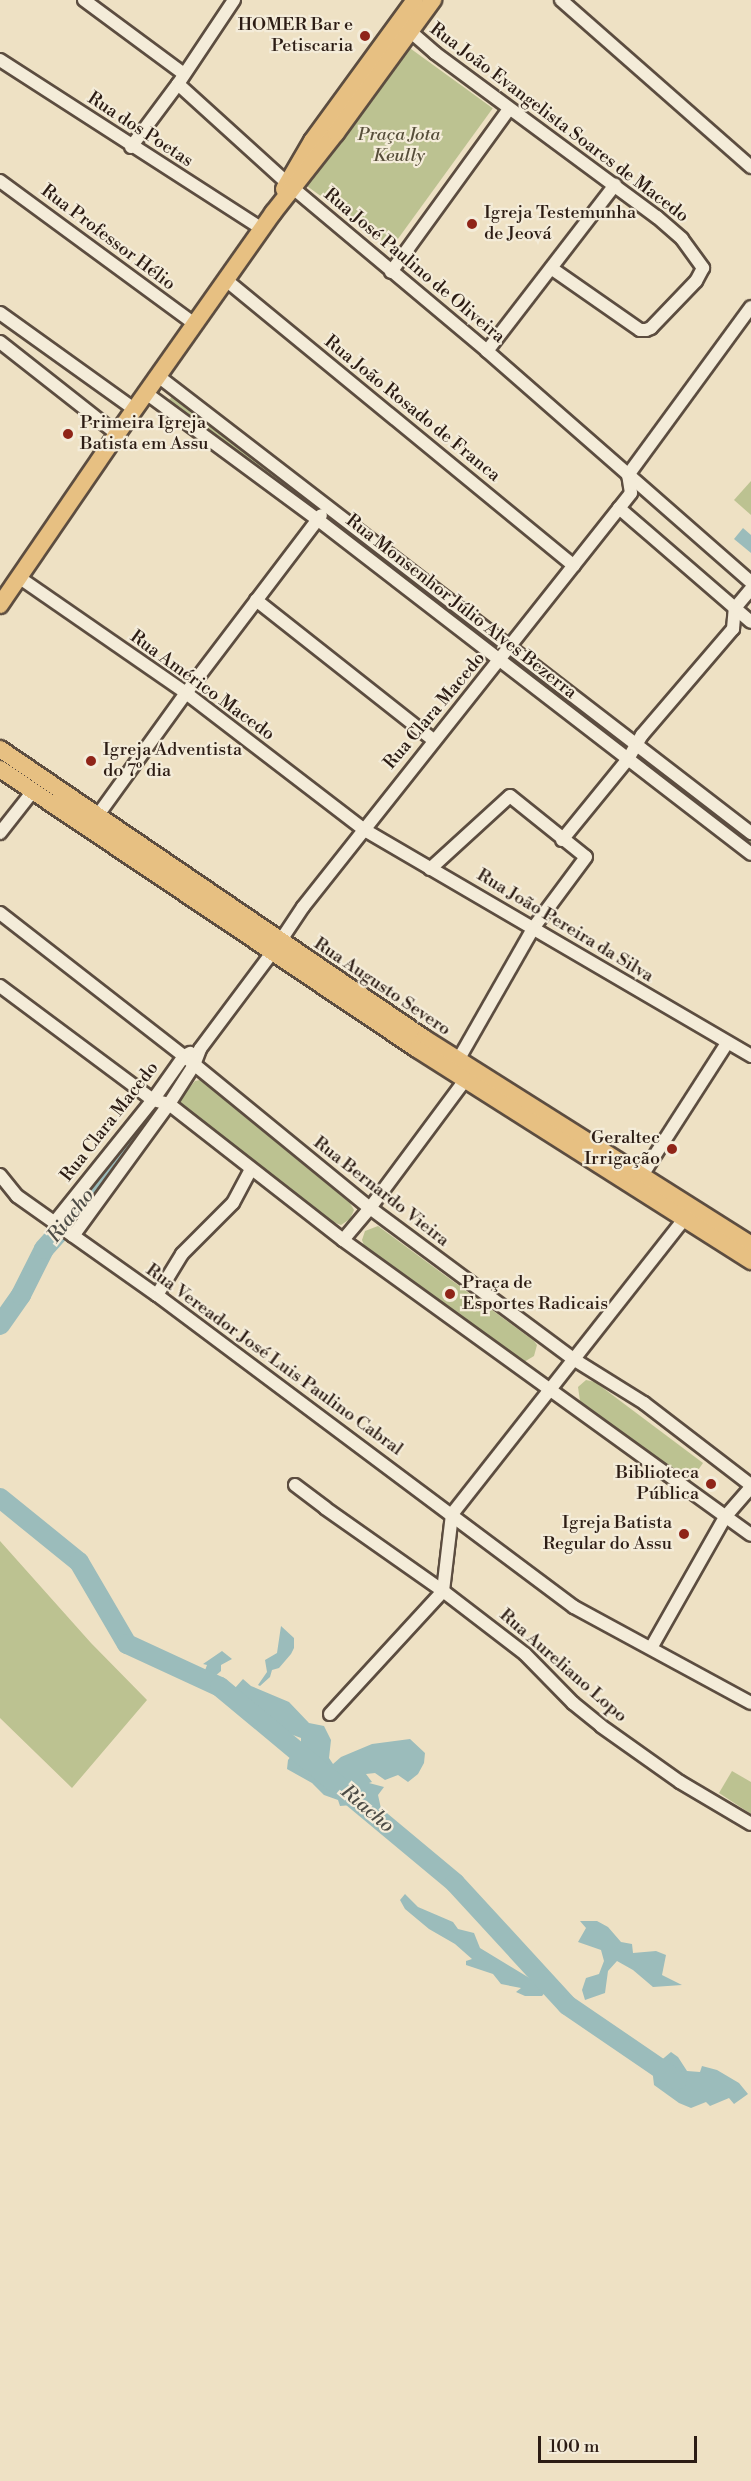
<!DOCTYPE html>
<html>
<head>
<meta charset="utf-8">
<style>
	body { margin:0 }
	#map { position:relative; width:751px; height:2481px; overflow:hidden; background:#eee1c4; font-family:"Libre Bodoni",serif }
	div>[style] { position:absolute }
	.green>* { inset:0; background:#bcc291; transform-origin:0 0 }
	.water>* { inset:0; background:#9bbcbb }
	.river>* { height:20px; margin:-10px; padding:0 10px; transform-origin:10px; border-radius:10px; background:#9bbcbb }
	.roads { filter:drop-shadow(2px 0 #5c4d40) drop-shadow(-2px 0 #5c4d40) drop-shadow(0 2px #5c4d40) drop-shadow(0 -2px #5c4d40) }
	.minor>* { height:12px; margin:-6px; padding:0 6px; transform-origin:6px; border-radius:6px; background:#f4ecd9 }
	.major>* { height:16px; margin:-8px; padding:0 8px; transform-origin:8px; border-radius:8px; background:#e7c082 }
	.dots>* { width:16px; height:16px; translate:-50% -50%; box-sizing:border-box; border:3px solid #f4ecd9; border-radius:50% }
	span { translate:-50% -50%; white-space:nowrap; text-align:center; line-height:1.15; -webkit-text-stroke:4.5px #f4ecd9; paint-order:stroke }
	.poi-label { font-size:18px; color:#2c1c14 }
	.right { translate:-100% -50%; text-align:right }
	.left { translate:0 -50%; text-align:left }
	.street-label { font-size:18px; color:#2c1c14 }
	.park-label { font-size:18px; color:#574e3a; font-style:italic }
	.water-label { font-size:20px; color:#4d4c46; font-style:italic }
	.scale { position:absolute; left:538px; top:2436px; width:159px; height:27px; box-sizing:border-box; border:3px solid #2c1c14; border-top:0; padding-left:8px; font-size:18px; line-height:21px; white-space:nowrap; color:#2c1c14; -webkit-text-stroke:4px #f4ecd9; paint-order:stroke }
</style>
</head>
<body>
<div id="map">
	<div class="green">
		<div style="left:407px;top:46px;width:106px;height:172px;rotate:36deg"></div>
		<div style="clip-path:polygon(174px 394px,313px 502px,312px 504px,307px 507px,169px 400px)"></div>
		<div style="clip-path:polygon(751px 481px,751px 515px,734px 500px)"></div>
		<div style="clip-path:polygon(331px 516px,496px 644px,496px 646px,493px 648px,327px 520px)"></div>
		<div style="clip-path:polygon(514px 657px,614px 735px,613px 738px,610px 740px,510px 661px)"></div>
		<div style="clip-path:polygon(645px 757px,751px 839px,751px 850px,639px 762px,641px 758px)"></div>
		<div style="clip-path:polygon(200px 1080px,350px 1203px,354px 1210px,350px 1219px,341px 1225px,333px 1222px,180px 1104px,180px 1099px,195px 1081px)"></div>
		<div style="clip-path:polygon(378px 1226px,534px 1341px,537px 1345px,534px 1356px,524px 1362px,518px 1360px,365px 1248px,362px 1240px,365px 1231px)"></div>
		<div style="clip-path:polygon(586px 1380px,595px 1382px,703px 1463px,689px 1483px,580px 1401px,578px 1387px)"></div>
		<div style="clip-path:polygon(0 1541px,91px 1643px,147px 1700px,72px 1788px,0 1718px)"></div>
		<div style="clip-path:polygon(732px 1771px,751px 1782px,751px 1814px,719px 1793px)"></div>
	</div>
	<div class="water">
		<div style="clip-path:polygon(743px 528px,751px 535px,751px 553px,734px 539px)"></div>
		<div style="clip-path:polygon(281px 1626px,294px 1638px,294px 1648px,291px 1654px,279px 1668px,272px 1670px,270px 1677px,260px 1686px,258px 1685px,267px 1672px,265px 1660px,277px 1653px)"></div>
		<div style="clip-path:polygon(222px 1651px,232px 1659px,221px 1665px,221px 1671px,214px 1677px,210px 1687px,201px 1681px,207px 1665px,203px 1664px)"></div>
		<div style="clip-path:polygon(243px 1679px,251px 1686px,289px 1702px,309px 1723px,324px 1726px,331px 1740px,329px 1758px,333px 1764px,341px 1757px,372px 1744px,410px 1739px,425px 1753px,424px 1763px,418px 1774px,408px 1782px,398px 1775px,385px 1780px,375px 1773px,366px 1774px,372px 1782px,369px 1783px,384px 1787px,378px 1795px,382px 1813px,377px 1815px,374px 1808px,363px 1801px,359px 1796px,352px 1805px,340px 1806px,338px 1800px,324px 1795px,312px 1783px,287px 1769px,288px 1760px,301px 1743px,301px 1738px,285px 1732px,277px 1741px,271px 1739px,274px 1725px,268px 1722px,261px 1727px,249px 1720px,246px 1699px,235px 1688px)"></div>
		<div style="clip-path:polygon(405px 1894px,418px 1907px,453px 1922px,458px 1929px,474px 1933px,480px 1948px,536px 1982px,546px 1991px,542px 1996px,525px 1996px,516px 1992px,521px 1988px,501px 1984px,493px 1974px,466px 1965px,466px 1961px,472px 1959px,455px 1944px,429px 1929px,405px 1909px,400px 1900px)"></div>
		<div style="clip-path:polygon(580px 1921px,597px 1921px,608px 1927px,621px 1942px,632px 1944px,633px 1953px,656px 1951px,666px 1955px,662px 1975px,682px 1985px,653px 1987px,633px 1970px,617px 1961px,608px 1971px,605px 1993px,585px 2000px,582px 1990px,586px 1978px,599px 1974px,604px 1961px,601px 1950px,578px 1942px,586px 1928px)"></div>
		<div style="clip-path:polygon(671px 2052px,678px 2057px,687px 2071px,700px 2072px,702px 2066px,717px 2070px,739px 2083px,748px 2094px,734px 2104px,729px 2098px,710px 2106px,706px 2102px,691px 2108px,679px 2103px,654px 2085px,652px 2068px)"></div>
	</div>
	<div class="river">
		<div style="left:0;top:1325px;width:37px;rotate:-55deg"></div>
		<div style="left:21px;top:1295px;width:51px;rotate:-63.4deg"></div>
		<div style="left:44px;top:1249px;width:51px;rotate:-48.2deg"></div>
		<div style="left:78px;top:1211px;width:123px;rotate:-52.9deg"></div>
		<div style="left:0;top:1498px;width:102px;rotate:39deg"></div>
		<div style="left:79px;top:1562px;width:95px;rotate:59.7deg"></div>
		<div style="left:127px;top:1644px;width:102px;rotate:24.8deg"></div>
		<div style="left:220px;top:1687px;width:306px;rotate:39.8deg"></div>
		<div style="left:455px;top:1883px;width:166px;rotate:47.4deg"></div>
		<div style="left:567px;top:2005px;width:133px;rotate:34.3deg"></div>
	</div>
	<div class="roads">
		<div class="minor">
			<div style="left:84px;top:0;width:124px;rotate:36.5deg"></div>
			<div style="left:561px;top:0;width:253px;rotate:41.3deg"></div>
			<div style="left:411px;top:32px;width:32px;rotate:41deg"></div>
			<div style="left:435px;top:53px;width:276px;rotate:36.5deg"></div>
			<div style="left:657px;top:217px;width:33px;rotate:41deg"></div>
			<div style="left:682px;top:239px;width:36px;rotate:54deg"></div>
			<div style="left:703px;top:268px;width:15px;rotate:118deg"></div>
			<div style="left:696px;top:281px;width:65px;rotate:133.8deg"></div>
			<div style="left:651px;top:328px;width:5px;rotate:158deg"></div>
			<div style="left:646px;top:330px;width:6px;rotate:180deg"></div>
			<div style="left:640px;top:330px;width:108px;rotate:-145.1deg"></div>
			<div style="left:0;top:60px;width:312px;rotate:32.8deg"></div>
			<div style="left:178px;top:84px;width:147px;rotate:42.2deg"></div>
			<div style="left:287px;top:183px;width:261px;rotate:40deg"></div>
			<div style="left:487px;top:351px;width:351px;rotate:41.2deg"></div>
			<div style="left:131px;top:147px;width:79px;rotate:-53.3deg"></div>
			<div style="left:178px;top:84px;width:101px;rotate:-56.3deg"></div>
			<div style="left:0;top:181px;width:242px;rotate:36.3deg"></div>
			<div style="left:391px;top:272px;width:201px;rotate:-54.1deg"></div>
			<div style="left:226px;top:280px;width:450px;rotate:39.4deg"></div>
			<div style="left:0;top:313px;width:165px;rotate:35.6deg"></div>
			<div style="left:0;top:342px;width:149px;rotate:38.2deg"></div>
			<div style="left:487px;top:351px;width:210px;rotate:-52.4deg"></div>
			<div style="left:158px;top:376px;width:749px;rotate:37.62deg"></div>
			<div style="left:146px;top:393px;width:212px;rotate:36.4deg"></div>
			<div style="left:317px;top:519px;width:548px;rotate:37.66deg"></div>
			<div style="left:619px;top:508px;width:174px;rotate:40.8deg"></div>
			<div style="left:20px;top:578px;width:202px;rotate:34.7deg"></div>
			<div style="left:186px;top:693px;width:223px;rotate:37.5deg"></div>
			<div style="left:363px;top:829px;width:450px;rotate:30.3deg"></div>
			<div style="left:256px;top:600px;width:226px;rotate:38.3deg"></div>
			<div style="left:98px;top:815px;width:150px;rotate:-54.2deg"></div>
			<div style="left:186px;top:693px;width:223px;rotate:-52.8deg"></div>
			<div style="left:0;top:833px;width:53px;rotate:-51.8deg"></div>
			<div style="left:562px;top:840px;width:104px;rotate:-50.8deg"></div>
			<div style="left:628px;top:759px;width:28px;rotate:-60deg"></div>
			<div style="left:642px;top:735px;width:140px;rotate:-49.4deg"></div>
			<div style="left:733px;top:629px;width:21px;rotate:-85deg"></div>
			<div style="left:735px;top:608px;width:25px;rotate:-50deg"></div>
			<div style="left:430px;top:869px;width:108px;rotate:-42.4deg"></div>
			<div style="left:510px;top:796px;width:97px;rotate:38.8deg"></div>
			<div style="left:586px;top:857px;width:87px;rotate:126.6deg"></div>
			<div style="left:534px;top:927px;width:153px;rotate:119.7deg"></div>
			<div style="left:0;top:913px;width:233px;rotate:37.9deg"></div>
			<div style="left:184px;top:1056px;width:240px;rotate:39.3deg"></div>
			<div style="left:370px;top:1208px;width:255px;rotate:36.6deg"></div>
			<div style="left:575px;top:1360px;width:81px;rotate:31.9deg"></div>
			<div style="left:644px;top:1403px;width:135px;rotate:37.5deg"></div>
			<div style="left:0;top:986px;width:191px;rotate:36.7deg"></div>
			<div style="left:153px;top:1100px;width:16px;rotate:14deg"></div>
			<div style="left:169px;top:1104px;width:221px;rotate:38deg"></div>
			<div style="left:343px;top:1240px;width:503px;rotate:35.87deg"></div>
			<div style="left:0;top:1175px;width:27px;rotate:51deg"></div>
			<div style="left:17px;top:1196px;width:171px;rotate:35.3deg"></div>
			<div style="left:157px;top:1295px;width:521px;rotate:36.8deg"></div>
			<div style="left:574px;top:1607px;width:201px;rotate:28.5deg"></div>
			<div style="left:641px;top:1177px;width:159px;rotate:-57.3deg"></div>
			<div style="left:54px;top:1223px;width:158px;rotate:-51.2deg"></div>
			<div style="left:153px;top:1100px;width:54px;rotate:-54.8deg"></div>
			<div style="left:184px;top:1056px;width:7px;rotate:-27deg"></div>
			<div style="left:73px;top:1236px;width:163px;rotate:-54deg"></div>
			<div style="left:169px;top:1104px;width:46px;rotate:-57.3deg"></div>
			<div style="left:194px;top:1065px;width:17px;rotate:-69deg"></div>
			<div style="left:200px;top:1049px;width:129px;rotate:-53.2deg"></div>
			<div style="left:277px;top:946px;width:47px;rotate:-56.3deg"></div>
			<div style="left:303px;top:907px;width:528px;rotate:-51.61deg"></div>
			<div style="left:631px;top:493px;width:18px;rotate:-99deg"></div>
			<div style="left:628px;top:475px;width:208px;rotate:-53.8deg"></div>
			<div style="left:343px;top:1240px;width:42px;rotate:-49.8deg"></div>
			<div style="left:370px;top:1208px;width:159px;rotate:-53.4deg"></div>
			<div style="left:157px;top:1295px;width:48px;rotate:-58.6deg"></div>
			<div style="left:182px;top:1254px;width:72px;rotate:-45deg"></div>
			<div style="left:233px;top:1203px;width:38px;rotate:-62deg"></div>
			<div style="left:295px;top:1485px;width:38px;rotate:37deg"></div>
			<div style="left:325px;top:1508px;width:144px;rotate:35.1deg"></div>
			<div style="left:443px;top:1591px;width:103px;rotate:37.5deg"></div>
			<div style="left:525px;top:1654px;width:69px;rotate:45.6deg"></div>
			<div style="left:573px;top:1703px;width:36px;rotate:39deg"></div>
			<div style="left:601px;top:1726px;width:97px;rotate:35.3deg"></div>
			<div style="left:680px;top:1782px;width:82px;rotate:30.6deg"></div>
			<div style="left:452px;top:1514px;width:385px;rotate:-51.8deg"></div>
			<div style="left:443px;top:1591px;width:78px;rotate:-83.3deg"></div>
			<div style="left:651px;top:1648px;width:150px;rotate:-60.5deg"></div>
			<div style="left:725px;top:1517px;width:40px;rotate:-49deg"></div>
			<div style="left:330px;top:1714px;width:167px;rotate:-47.4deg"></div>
		</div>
		<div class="major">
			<div style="left:284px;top:189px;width:56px;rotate:-59.7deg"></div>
			<div style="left:312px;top:141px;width:175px;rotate:-53.9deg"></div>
			<div style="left:0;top:605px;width:207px;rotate:-55.6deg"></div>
			<div style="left:117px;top:434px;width:271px;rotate:-54.8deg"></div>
			<div style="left:273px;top:213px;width:102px;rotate:-51.8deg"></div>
			<div style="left:336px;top:133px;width:165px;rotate:-53.9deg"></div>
			<div style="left:0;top:749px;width:513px;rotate:34.28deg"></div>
			<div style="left:424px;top:1038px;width:387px;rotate:32.3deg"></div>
			<div style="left:0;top:769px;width:502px;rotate:33.88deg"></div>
			<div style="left:417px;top:1049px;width:396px;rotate:32.4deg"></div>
		</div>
	</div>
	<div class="dots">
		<div style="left:365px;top:36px;background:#8f2418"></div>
		<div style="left:472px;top:224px;background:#8f2418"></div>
		<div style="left:68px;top:434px;background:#8f2418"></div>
		<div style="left:91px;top:761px;background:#8f2418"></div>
		<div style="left:672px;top:1149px;background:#8f2418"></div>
		<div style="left:450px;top:1294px;background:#8f2418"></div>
		<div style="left:711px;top:1484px;background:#8f2418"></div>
		<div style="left:684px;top:1534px;background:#8f2418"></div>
	</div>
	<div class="poi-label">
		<span class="right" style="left:353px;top:36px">HOMER Bar e<br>Petiscaria</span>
		<span class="left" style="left:484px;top:224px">Igreja Testemunha<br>de Jeová</span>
		<span class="left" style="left:80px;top:434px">Primeira Igreja<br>Batista em Assu</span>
		<span class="left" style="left:103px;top:761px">Igreja Adventista<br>do 7º dia</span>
		<span class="right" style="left:660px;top:1149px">Geraltec<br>Irrigação</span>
		<span class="left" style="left:462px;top:1294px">Praça de<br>Esportes Radicais</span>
		<span class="right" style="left:699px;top:1484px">Biblioteca<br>Pública</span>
		<span class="right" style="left:672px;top:1534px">Igreja Batista<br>Regular do Assu</span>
	</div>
	<div class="street-label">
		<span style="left:559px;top:123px;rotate:37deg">Rua João Evangelista Soares de Macedo</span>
		<span style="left:140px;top:130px;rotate:33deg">Rua dos Poetas</span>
		<span style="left:108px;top:238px;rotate:37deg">Rua Professor Hélio</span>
		<span style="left:414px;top:266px;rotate:40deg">Rua José Paulino de Oliveira</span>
		<span style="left:412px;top:409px;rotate:39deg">Rua João Rosado de Franca</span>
		<span style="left:461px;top:607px;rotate:38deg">Rua Monsenhor Júlio Alves Bezerra</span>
		<span style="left:202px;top:686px;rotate:36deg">Rua Américo Macedo</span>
		<span style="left:435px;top:711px;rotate:-50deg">Rua Clara Macedo</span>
		<span style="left:565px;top:926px;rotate:31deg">Rua João Pereira da Silva</span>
		<span style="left:382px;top:987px;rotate:34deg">Rua Augusto Severo</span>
		<span style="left:110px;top:1122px;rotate:-52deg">Rua Clara Macedo</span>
		<span style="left:381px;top:1192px;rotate:38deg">Rua Bernardo Vieira</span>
		<span style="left:274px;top:1360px;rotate:36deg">Rua Vereador José Luis Paulino Cabral</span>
		<span style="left:563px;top:1666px;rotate:41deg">Rua Aureliano Lopo</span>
	</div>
	<div class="park-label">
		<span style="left:399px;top:146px">Praça Jota<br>Keully</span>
	</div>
	<div class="water-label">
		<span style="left:71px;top:1216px;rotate:-52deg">Riacho</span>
		<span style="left:367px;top:1809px;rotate:40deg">Riacho</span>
	</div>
	<div class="scale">100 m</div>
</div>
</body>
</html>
